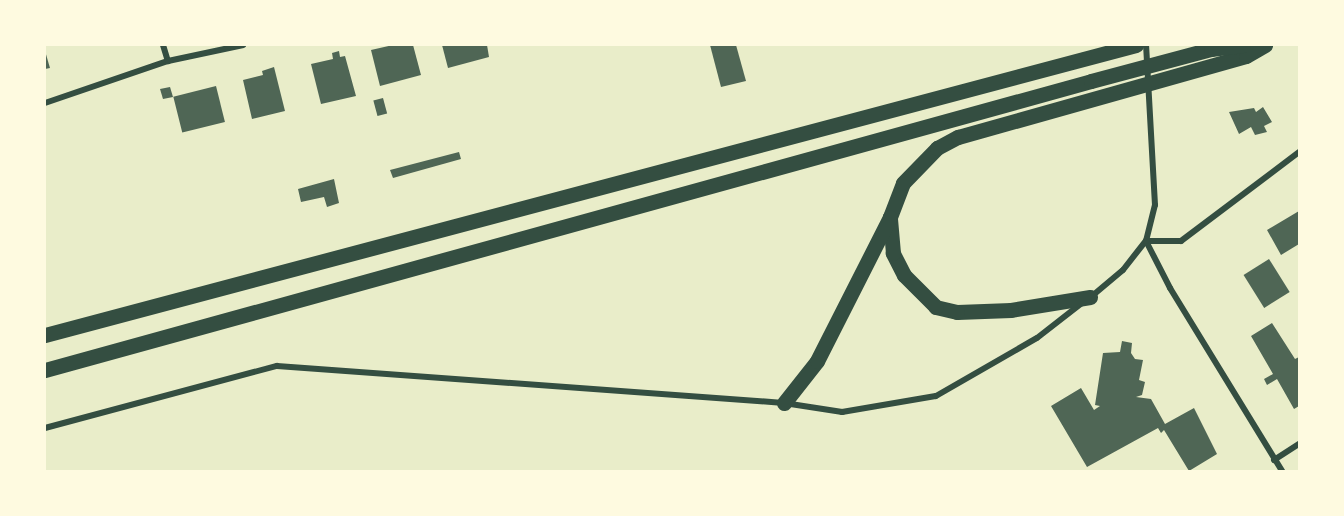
<!DOCTYPE html>
<html>
<head>
<meta charset="utf-8">
<style>
	body { margin:0 }
	#map { position:relative; width:1344px; height:516px; overflow:hidden; background:#e9edc9; font-family:Jost,sans-serif }
	div>[style] { position:absolute }
	.building>* { inset:0; background:#4f6655; transform-origin:0 0 }
	.minor>* { height:6px; margin:-3px; padding:0 3px; transform-origin:3px; border-radius:3px; background:#344e41 }
	.primary>* { height:15px; margin:-7.5px; padding:0 7.5px; transform-origin:7.5px; border-radius:7.5px; background:#344e41 }
	span { translate:-50% -50%; white-space:nowrap; text-align:center; line-height:1.15; -webkit-text-stroke:4.5px #fefae0; paint-order:stroke }
	.frame { position:absolute; inset:0; border:46px solid #fefae0; pointer-events:none }
</style>
</head>
<body>
<div id="map">
	<div class="building">
		<div style="clip-path:polygon(393px 45px,413px 45px,421px 75px,380px 86px,371px 50px)"></div>
		<div style="clip-path:polygon(442px 45px,487px 45px,489px 57px,448px 68px)"></div>
		<div style="clip-path:polygon(710px 45px,736px 45px,746px 81px,721px 87px)"></div>
		<div style="clip-path:polygon(45px 51px,50px 68px,45px 69px)"></div>
		<div style="clip-path:polygon(339px 51px,340px 57px,345px 56px,356px 96px,321px 104px,311px 64px,333px 59px,332px 53px)"></div>
		<div style="clip-path:polygon(274px 67px,285px 111px,252px 119px,243px 80px,263px 75px,262px 71px)"></div>
		<div style="left:216px;top:86px;width:37px;height:44px;rotate:76deg"></div>
		<div style="clip-path:polygon(170px 87px,173px 97px,163px 99px,160px 89px)"></div>
		<div style="left:383px;top:98px;width:16px;height:10px;rotate:75deg"></div>
		<div style="clip-path:polygon(1263px 107px,1272px 122px,1264px 126px,1267px 132px,1255px 135px,1251px 127px,1239px 134px,1229px 112px,1254px 108px,1256px 112px)"></div>
		<div style="clip-path:polygon(459px 152px,461px 159px,393px 178px,390px 170px)"></div>
		<div style="clip-path:polygon(334px 179px,339px 203px,327px 207px,324px 197px,301px 202px,298px 189px)"></div>
		<div style="clip-path:polygon(1299px 204px,1299px 244px,1281px 255px,1267px 230px,1299px 211px)"></div>
		<div style="left:1269px;top:259px;width:39px;height:30px;rotate:58deg"></div>
		<div style="clip-path:polygon(1272px 323px,1295px 359px,1299px 357px,1299px 406px,1294px 409px,1277px 379px,1267px 385px,1264px 379px,1273px 374px,1251px 336px)"></div>
		<div style="clip-path:polygon(1122px 341px,1132px 343px,1131px 353px,1135px 359px,1143px 360px,1139px 380px,1145px 382px,1142px 395px,1136px 397px,1151px 399px,1165px 424px,1194px 408px,1217px 454px,1189px 471px,1164px 430px,1161px 433px,1158px 428px,1087px 467px,1051px 406px,1081px 388px,1094px 410px,1100px 406px,1095px 405px,1103px 353px,1120px 352px)"></div>
	</div>
	<div class="minor">
		<div style="left:163px;top:45px;width:17px;rotate:73deg"></div>
		<div style="left:45px;top:103px;width:130px;rotate:-18.9deg"></div>
		<div style="left:168px;top:61px;width:77px;rotate:-12deg"></div>
		<div style="left:1146px;top:241px;width:53px;rotate:62.9deg"></div>
		<div style="left:1170px;top:288px;width:215px;rotate:58.5deg"></div>
		<div style="left:1146px;top:241px;width:35px"></div>
		<div style="left:1181px;top:241px;width:148px;rotate:-37deg"></div>
		<div style="left:1092px;top:296px;width:40px;rotate:-40deg"></div>
		<div style="left:1123px;top:270px;width:37px;rotate:-52deg"></div>
		<div style="left:1146px;top:241px;width:37px;rotate:-76deg"></div>
		<div style="left:1155px;top:205px;width:160px;rotate:-93.2deg"></div>
		<div style="left:45px;top:428px;width:240px;rotate:-15deg"></div>
		<div style="left:277px;top:366px;width:508px;rotate:4.17deg"></div>
		<div style="left:784px;top:403px;width:59px;rotate:8.8deg"></div>
		<div style="left:842px;top:412px;width:95px;rotate:-9.7deg"></div>
		<div style="left:936px;top:396px;width:116px;rotate:-29.9deg"></div>
		<div style="left:1037px;top:338px;width:58px;rotate:-38deg"></div>
		<div style="left:1274px;top:460px;width:30px;rotate:-33deg"></div>
	</div>
	<div class="primary">
		<div style="left:1090px;top:297px;width:80px;rotate:170.7deg"></div>
		<div style="left:1011px;top:310px;width:54px;rotate:177.9deg"></div>
		<div style="left:957px;top:312px;width:22px;rotate:-167deg"></div>
		<div style="left:936px;top:307px;width:45px;rotate:-135deg"></div>
		<div style="left:904px;top:275px;width:25px;rotate:-117deg"></div>
		<div style="left:893px;top:253px;width:36px;rotate:-95deg"></div>
		<div style="left:890px;top:217px;width:36px;rotate:-69deg"></div>
		<div style="left:903px;top:183px;width:49px;rotate:-45.8deg"></div>
		<div style="left:937px;top:148px;width:24px;rotate:-28deg"></div>
		<div style="left:958px;top:137px;width:299px;rotate:-15.7deg"></div>
		<div style="left:1246px;top:56px;width:22px;rotate:-30deg"></div>
		<div style="left:45px;top:335px;width:1129px;rotate:-14.89deg"></div>
		<div style="left:45px;top:370px;width:1085px;rotate:-15.44deg"></div>
		<div style="left:1091px;top:81px;width:124px;rotate:-14.9deg"></div>
		<div style="left:1211px;top:49px;width:32px;rotate:-7deg"></div>
		<div style="left:784px;top:403px;width:53px;rotate:-51.8deg"></div>
		<div style="left:817px;top:361px;width:161px;rotate:-63.1deg"></div>
	</div>
	<div class="frame"></div>
</div>
</body>
</html>
